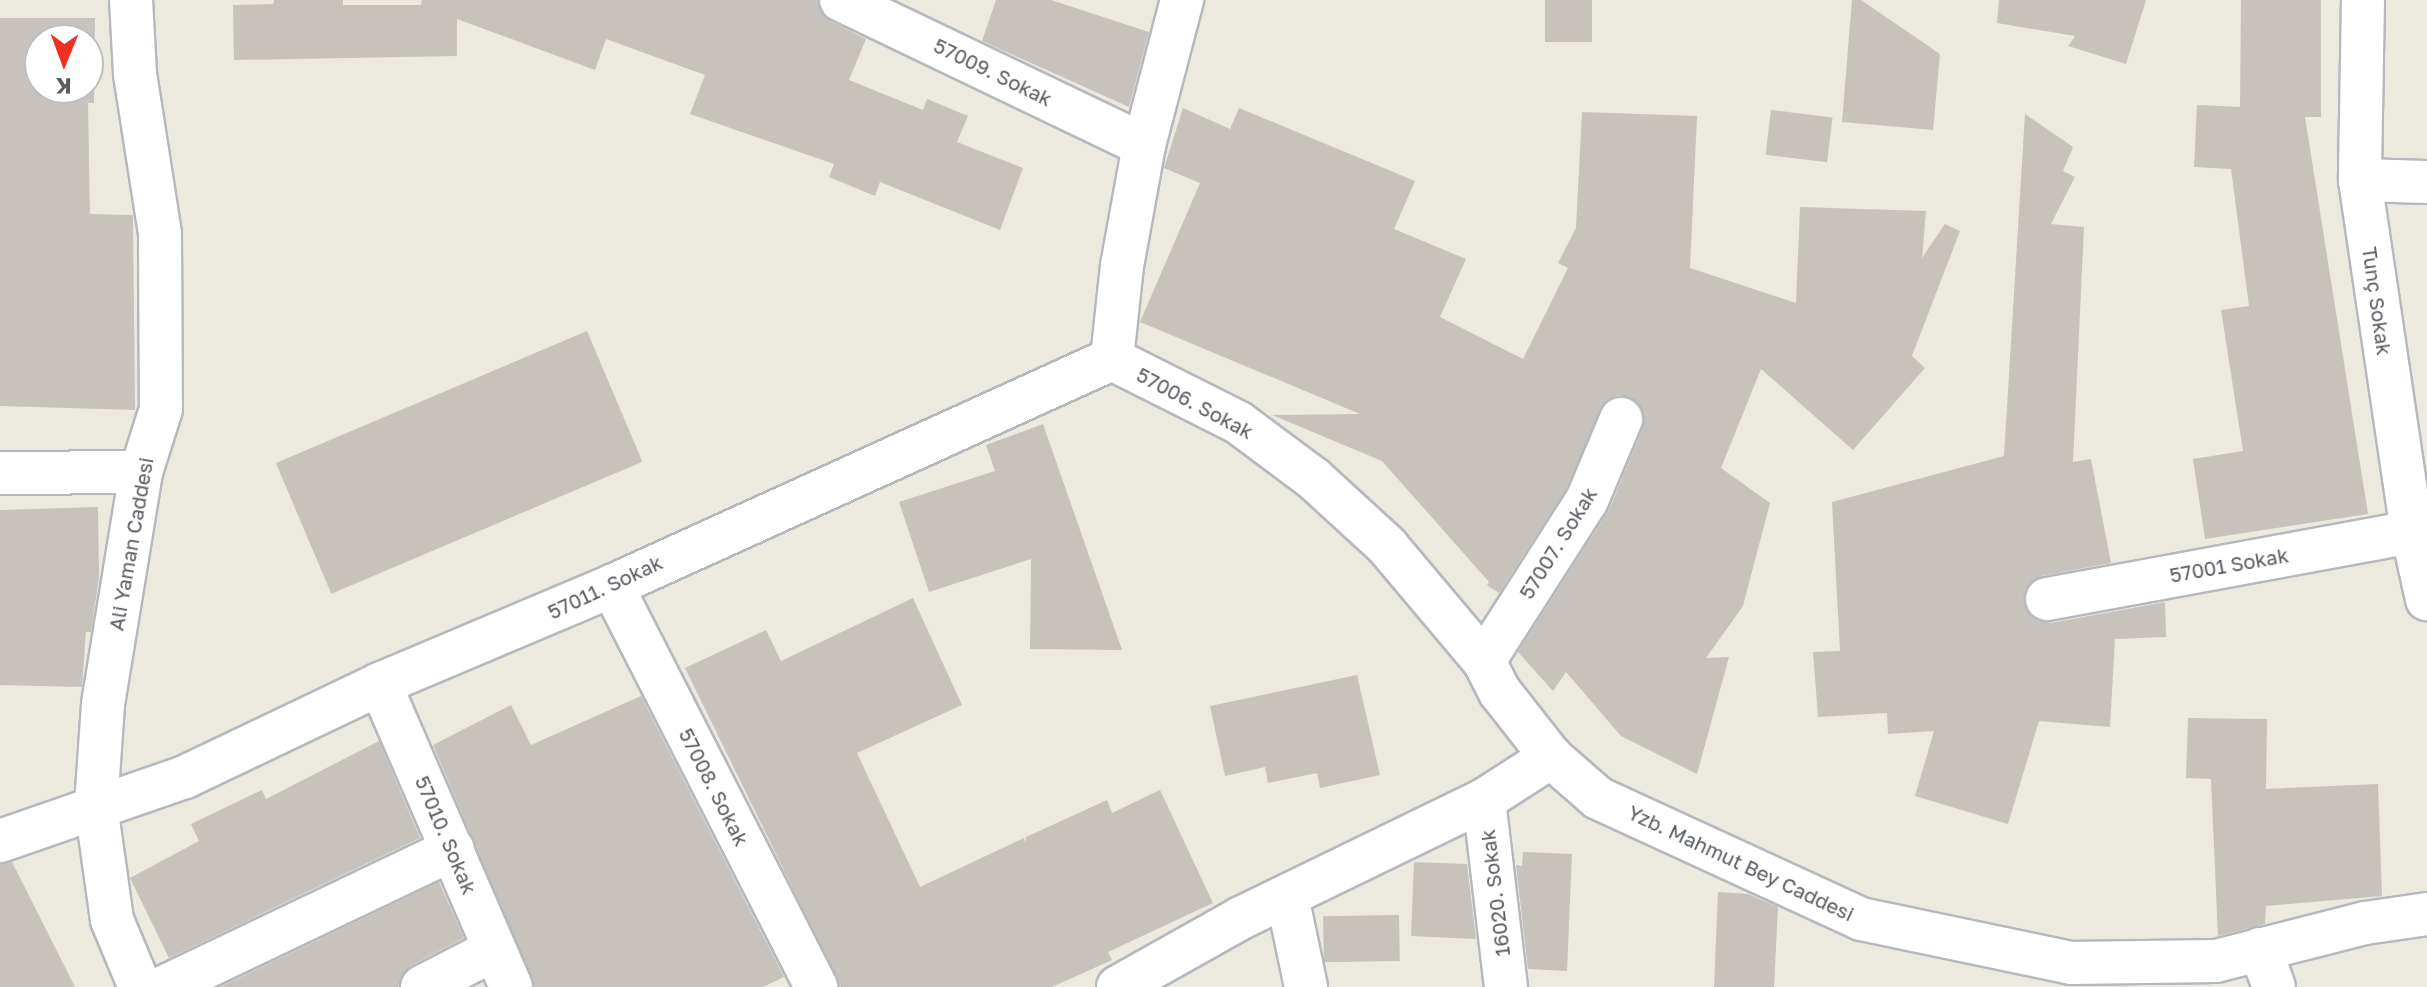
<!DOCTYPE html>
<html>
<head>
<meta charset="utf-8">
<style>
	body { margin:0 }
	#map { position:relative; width:2427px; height:987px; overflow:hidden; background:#ece9df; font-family:"Golos Text",sans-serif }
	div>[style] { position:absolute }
	.building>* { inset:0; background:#c7c3bc; transform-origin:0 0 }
	.roads { filter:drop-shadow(2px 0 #b5b8bd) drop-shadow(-2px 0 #b5b8bd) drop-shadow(0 2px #b5b8bd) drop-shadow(0 -2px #b5b8bd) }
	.minor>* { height:42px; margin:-21px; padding:0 21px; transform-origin:21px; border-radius:21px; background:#fff }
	span { translate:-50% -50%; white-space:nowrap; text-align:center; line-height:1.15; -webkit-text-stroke:7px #fff; paint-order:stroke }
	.street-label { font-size:20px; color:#585c61 }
	.north { position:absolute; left:24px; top:24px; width:80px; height:80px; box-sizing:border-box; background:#fff; border:2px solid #bcbec0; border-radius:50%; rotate:181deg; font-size:22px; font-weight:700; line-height:32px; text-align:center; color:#585c61 }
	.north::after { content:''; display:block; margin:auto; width:28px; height:36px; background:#ec3124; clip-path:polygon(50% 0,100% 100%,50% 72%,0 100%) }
</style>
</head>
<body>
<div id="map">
	<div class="building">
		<div style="clip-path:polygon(274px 0,343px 0,343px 5px,421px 5px,422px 0,817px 0,830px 21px,866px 39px,849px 80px,923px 110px,927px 99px,968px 116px,957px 142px,1023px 168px,1000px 230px,880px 182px,875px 196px,829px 177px,834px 164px,690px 114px,705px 75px,606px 39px,595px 70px,457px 19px,457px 56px,234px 60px,233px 5px,273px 4px)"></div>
		<div style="clip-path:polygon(996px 0,1051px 0,1149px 32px,1129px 107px,982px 41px)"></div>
		<div style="left:1545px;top:0;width:47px;height:42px"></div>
		<div style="clip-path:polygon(1852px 0,1861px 0,1940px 54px,1933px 130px,1842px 122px)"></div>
		<div style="clip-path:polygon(1999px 0,2146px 0,2126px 64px,2068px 46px,2075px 36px,1997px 23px)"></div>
		<div style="clip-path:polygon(2241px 0,2321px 0,2321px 117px,2305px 117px,2368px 514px,2205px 539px,2193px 459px,2243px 451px,2221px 310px,2249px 306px,2231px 169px,2194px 167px,2197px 105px,2240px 107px)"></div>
		<div style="clip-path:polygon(evenodd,0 18px,95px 18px,94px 103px,88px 103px,90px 214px,133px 215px,135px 410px,0 406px,0 18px,40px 40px,88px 40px,88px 88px,40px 88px,40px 40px)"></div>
		<div style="clip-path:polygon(1183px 108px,1230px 129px,1239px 108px,1415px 181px,1394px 229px,1466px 259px,1440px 317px,1523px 359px,1568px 268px,1558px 263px,1576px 228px,1582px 112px,1697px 116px,1690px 268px,1796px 303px,1800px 207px,1926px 211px,1922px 258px,1945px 224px,1960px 231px,1912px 356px,1925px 368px,1853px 450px,1761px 369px,1721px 468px,1770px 503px,1743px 606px,1706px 658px,1729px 657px,1697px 774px,1621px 736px,1566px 672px,1553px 691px,1518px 652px,1609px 510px,1643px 428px,1640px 404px,1619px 395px,1606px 400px,1566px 489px,1499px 593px,1487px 585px,1489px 582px,1382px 461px,1272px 415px,1360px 414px,1140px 322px,1200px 183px,1164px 168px)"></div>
		<div style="left:1771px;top:110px;width:62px;height:45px;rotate:7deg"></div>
		<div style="clip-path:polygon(2025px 114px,2073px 147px,2063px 171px,2075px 177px,2051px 224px,2084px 227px,2073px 462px,2091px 459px,2111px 563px,2042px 576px,2025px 590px,2024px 604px,2038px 621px,2051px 623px,2165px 602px,2166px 637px,2115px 639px,2110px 727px,2039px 721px,2008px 824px,1915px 796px,1934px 731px,1888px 734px,1887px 713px,1818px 717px,1813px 652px,1840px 651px,1832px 502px,2004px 456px)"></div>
		<div style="left:587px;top:331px;width:142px;height:338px;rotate:67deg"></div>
		<div style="clip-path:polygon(1043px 424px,1122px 650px,1030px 649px,1031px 559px,929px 592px,899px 502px,995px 471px,986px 445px)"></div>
		<div style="clip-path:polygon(98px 507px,99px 577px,91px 632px,86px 632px,82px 687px,0 685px,0 510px)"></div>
		<div style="clip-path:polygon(913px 598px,962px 705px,857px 753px,920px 887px,1024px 838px,1026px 843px,1026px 837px,1107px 800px,1112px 813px,1160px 790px,1213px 903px,1108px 952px,1112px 960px,1052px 987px,841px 987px,685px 668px,766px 630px,781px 661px)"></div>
		<div style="clip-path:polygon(1357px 675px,1380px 775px,1320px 788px,1317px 773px,1268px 783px,1265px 767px,1225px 776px,1210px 706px)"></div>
		<div style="clip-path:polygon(641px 696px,784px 977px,763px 987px,535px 987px,433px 745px,511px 705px,531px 745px)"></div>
		<div style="clip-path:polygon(2188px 718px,2267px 719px,2266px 789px,2378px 784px,2382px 896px,2266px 906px,2265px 924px,2218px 936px,2211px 779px,2186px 778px)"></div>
		<div style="clip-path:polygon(379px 741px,420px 838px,169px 958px,130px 878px,199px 841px,191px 824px,262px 790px,266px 799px)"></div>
		<div style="clip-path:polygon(1523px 852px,1572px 854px,1567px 971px,1528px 969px,1516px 865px,1522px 866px)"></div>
		<div style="clip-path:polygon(12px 862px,75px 987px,0 987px,0 864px)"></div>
		<div style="clip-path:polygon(1414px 862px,1467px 864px,1476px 939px,1411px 936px)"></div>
		<div style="clip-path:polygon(439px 882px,464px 938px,410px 966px,398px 987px,220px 987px)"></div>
		<div style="clip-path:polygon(1718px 892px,1748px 894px,1778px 907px,1774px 987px,1714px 987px)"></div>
		<div style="left:1399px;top:915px;width:46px;height:76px;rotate:89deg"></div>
	</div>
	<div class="roads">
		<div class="minor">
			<div style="left:131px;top:0;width:74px;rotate:86.9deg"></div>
			<div style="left:135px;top:74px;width:162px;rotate:81.1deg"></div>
			<div style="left:160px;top:234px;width:175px;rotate:89.7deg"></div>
			<div style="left:161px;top:409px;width:66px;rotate:107.6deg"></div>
			<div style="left:141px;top:472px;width:236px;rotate:99.3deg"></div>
			<div style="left:103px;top:705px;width:101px;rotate:94deg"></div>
			<div style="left:96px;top:806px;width:115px;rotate:82deg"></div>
			<div style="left:112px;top:920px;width:73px;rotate:67.3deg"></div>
			<div style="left:841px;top:0;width:336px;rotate:25.6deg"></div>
			<div style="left:2363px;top:0;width:180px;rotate:91deg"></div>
			<div style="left:2360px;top:180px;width:356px;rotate:81.6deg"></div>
			<div style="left:2412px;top:532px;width:69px;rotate:77.4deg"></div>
			<div style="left:2360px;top:180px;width:67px;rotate:1.7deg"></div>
			<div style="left:1112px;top:359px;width:142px;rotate:26.7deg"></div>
			<div style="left:1239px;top:423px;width:94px;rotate:36.7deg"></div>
			<div style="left:1314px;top:479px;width:99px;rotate:42.5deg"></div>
			<div style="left:1387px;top:546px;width:150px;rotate:49.9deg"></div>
			<div style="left:1484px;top:661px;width:35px;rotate:63deg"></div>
			<div style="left:1500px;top:692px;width:83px;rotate:51.9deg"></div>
			<div style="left:1551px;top:757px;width:62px;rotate:41.1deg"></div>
			<div style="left:1598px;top:798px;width:289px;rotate:24.7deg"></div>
			<div style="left:1861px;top:919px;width:215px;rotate:11.8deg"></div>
			<div style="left:2071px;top:963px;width:145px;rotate:-0.8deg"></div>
			<div style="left:2216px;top:961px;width:154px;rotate:-14.3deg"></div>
			<div style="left:2365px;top:923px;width:63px;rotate:-8.3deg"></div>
			<div style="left:1112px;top:359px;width:94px;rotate:-83.9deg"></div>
			<div style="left:1122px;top:266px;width:123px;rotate:-79.7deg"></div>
			<div style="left:1144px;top:145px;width:150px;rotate:-75.3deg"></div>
			<div style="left:0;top:473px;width:141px;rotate:-0.4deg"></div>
			<div style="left:612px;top:586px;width:450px;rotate:63deg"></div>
			<div style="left:2047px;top:599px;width:371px;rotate:-10.4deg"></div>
			<div style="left:1484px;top:661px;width:191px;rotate:-57.4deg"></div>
			<div style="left:1587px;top:500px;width:88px;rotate:-67.2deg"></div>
			<div style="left:380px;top:684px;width:330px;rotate:66.6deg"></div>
			<div style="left:1484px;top:800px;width:188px;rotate:83.3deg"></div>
			<div style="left:0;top:841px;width:196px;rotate:-19.1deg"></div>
			<div style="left:185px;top:777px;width:216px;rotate:-25.5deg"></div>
			<div style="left:380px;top:684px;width:252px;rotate:-22.9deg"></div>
			<div style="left:612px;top:586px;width:549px;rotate:-24.42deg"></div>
			<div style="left:1287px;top:896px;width:93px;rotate:78.2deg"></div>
			<div style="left:2260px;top:949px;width:40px;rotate:69.8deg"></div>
			<div style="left:164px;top:987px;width:320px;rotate:-25.5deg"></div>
			<div style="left:422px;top:987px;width:80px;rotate:-27.5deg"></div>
			<div style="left:1118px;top:987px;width:141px;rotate:-29.3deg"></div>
			<div style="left:1241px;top:918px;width:270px;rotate:-25.9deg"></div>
			<div style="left:1484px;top:800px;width:80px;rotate:-32.7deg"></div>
		</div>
	</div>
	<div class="street-label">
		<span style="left:993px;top:72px;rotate:26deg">57009. Sokak</span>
		<span style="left:2377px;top:301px;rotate:82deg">Tunç Sokak</span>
		<span style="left:1195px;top:403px;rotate:28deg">57006. Sokak</span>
		<span style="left:1558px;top:543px;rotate:-58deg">57007. Sokak</span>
		<span style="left:131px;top:544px;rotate:-80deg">Ali Yaman Caddesi</span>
		<span style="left:2229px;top:565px;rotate:-10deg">57001 Sokak</span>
		<span style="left:605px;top:587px;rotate:-25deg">57011. Sokak</span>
		<span style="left:714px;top:787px;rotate:63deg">57008. Sokak</span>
		<span style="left:446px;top:835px;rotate:67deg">57010. Sokak</span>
		<span style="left:1741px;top:863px;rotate:25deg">Yzb. Mahmut Bey Caddesi</span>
		<span style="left:1495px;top:893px;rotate:-97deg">16020. Sokak</span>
	</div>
	<div class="north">K</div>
</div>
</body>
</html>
